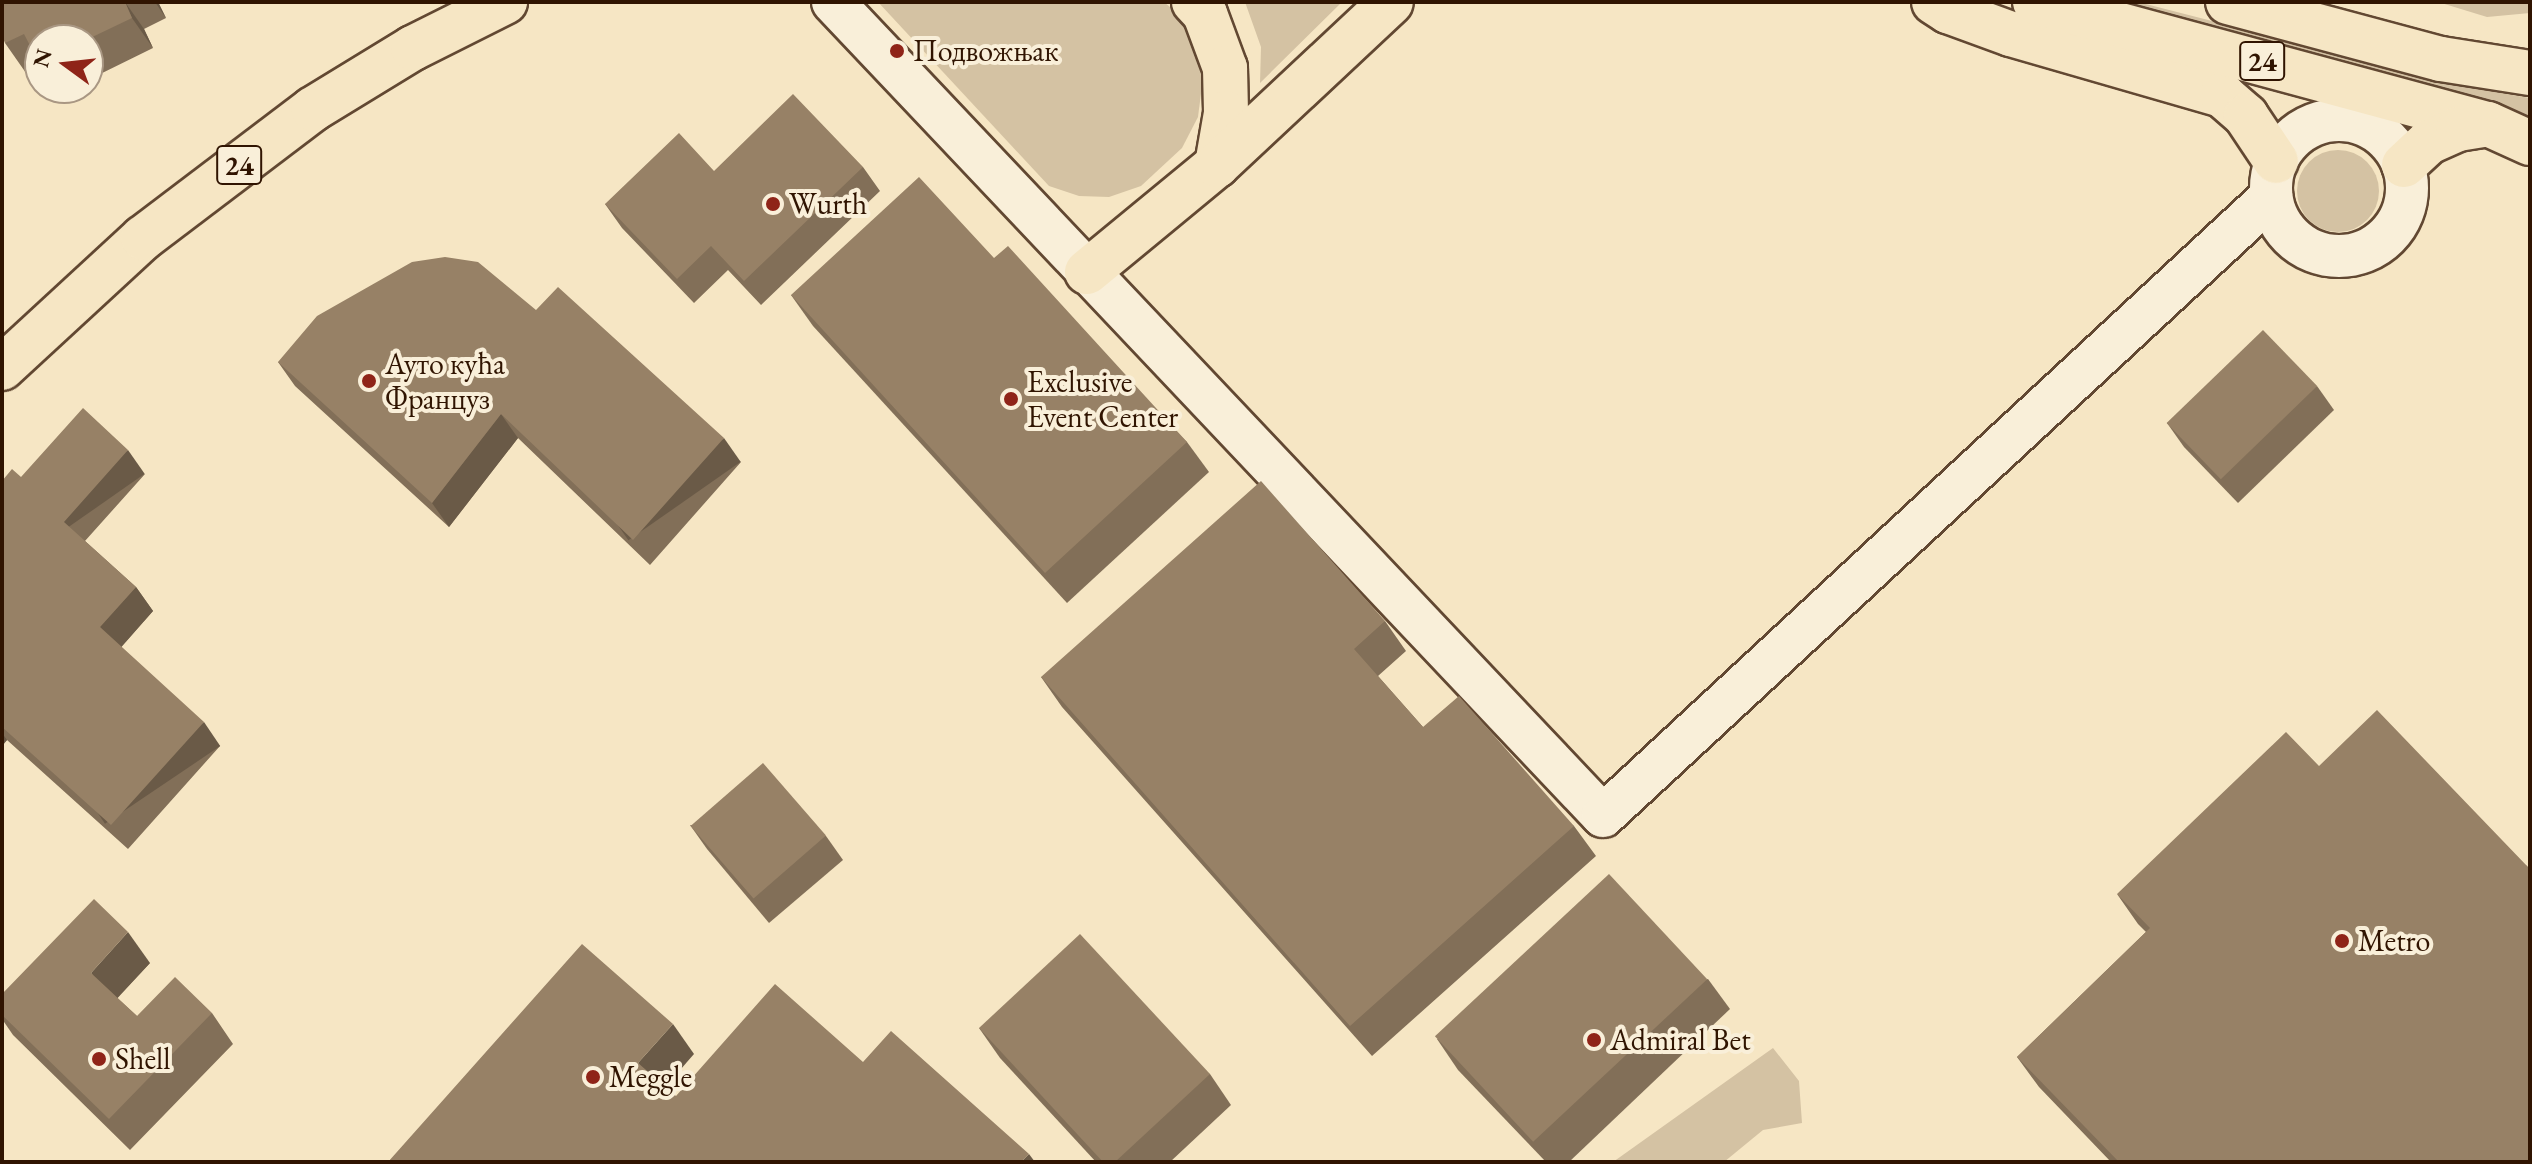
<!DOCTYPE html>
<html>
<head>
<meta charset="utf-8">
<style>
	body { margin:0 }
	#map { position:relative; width:2532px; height:1164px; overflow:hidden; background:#f6e6c4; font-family:"EB Garamond",serif }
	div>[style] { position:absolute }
	.green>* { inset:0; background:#d4c2a3 }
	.round { border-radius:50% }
	.roads { filter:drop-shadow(2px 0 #624832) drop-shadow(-2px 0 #624832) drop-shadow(0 2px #624832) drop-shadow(0 -2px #624832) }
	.minor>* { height:42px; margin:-21px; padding:0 21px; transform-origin:21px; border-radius:21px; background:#f9efd9 }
	.minor>.ring { margin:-21px; padding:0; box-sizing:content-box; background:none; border:42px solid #f9efd9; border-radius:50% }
	.primary>* { height:44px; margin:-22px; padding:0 22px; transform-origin:22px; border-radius:22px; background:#f6e6c4 }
	.wall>* { inset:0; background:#826f58 }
	.shaded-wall>* { inset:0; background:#6a5a47; transform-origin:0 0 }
	.building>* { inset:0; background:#978166; transform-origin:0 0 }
	.dots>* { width:22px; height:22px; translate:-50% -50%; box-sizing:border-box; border:4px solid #f9efd9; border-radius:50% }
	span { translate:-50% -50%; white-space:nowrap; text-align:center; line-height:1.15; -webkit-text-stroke:8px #f9efd9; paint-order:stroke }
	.shield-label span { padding:2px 6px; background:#f9efd9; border:2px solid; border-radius:6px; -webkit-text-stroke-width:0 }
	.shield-label { font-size:28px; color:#301401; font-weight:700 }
	.poi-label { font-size:30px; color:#301401 }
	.left { translate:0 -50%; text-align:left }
	.frame { position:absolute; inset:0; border:4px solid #301401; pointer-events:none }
	.north { position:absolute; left:24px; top:24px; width:80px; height:80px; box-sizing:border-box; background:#f9efd9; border:2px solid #a99783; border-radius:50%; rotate:285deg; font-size:22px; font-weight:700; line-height:32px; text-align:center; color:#301401 }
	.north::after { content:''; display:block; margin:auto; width:28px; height:36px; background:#8f2418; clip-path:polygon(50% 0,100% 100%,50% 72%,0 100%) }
</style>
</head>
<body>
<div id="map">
	<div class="green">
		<div style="clip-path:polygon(878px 2px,1164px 2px,1177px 13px,1195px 46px,1203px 78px,1198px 117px,1182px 148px,1141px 186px,1109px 197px,1079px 196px,1049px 186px)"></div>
		<div style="clip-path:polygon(1245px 2px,1342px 2px,1260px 83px,1261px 47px)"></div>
		<div style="clip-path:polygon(2107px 2px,2138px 2px,2477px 89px,2530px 98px,2530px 120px,2476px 97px)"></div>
		<div style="clip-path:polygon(2438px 2px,2530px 2px,2530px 13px,2487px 17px)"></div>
		<div class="round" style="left:2297px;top:150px;width:82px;height:82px"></div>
		<div style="clip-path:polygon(1773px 1048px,1799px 1081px,1802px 1123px,1763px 1130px,1724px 1162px,1613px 1162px)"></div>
	</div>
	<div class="roads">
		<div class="minor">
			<div style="left:833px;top:2px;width:1120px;rotate:46.59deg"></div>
			<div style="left:1603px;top:816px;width:911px;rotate:-42.82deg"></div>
			<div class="ring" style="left:2271px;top:120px;width:94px;height:94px"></div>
		</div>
		<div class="primary">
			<div style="left:1194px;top:2px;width:16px;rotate:47deg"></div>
			<div style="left:1205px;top:14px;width:58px;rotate:69.7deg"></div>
			<div style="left:1225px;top:68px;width:45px;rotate:88.7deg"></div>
			<div style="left:1226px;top:113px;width:53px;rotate:99.8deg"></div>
			<div style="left:1934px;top:2px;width:17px;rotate:33deg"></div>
			<div style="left:1948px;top:11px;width:67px;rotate:20.1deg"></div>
			<div style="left:2011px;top:34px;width:220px;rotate:16.1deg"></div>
			<div style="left:2222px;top:95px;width:32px;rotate:41deg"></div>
			<div style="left:2246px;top:116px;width:54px;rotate:56.3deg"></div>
			<div style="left:2035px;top:2px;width:469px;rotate:15.1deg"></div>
			<div style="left:2488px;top:124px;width:46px;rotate:24.3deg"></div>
			<div style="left:2228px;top:2px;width:220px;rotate:15deg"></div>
			<div style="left:2441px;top:59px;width:90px;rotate:8.9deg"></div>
			<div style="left:2404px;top:165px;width:34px;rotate:-43deg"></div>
			<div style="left:2429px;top:142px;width:32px;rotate:-24deg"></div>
			<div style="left:2458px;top:129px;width:30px;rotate:-9deg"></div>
			<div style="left:1087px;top:272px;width:168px;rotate:-39.5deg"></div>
			<div style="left:1217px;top:165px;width:238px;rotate:-43.1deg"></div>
			<div style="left:2px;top:368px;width:192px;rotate:-42.7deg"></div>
			<div style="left:143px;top:238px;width:213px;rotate:-37.2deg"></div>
			<div style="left:313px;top:109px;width:117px;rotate:-31.4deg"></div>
			<div style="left:413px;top:48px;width:103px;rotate:-26.6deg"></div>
		</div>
	</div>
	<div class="wall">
		<div style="clip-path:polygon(2px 2px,158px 2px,166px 18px,144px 29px,153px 48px,88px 80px,88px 40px,40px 40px,40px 67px,26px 73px,5px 43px)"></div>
		<div style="clip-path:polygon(56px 88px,72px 88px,60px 94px)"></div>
		<div style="clip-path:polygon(863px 167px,880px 191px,761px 305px,728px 270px,694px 303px,622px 228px,605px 204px,714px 171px)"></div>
		<div style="clip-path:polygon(994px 258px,1187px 442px,1209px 472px,1067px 603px,813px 326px,791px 295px)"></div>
		<div style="clip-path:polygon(536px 310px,741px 462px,650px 565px,518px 438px,449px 527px,295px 386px,278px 362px)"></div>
		<div style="clip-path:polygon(2317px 386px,2334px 410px,2238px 503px,2184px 447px,2167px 423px)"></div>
		<div style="clip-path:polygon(145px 474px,85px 541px,136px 587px,153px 611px,121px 647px,220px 746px,128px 849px,7px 740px,2px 746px,2px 481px,21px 477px)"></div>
		<div style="clip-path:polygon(1385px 621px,1406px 651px,1378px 676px,1423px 727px,1574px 826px,1596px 856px,1372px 1056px,1062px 707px,1041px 677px)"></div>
		<div style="clip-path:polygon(690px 825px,826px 836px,843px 860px,769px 923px,707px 849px)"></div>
		<div style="clip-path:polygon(2117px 894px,2530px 1162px,2111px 1162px,2039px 1087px,2017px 1057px,2146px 932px,2138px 924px)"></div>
		<div style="clip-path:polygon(150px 963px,117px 998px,137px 1016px,212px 1013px,233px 1044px,130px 1150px,13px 1035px,2px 1019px,2px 994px)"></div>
		<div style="clip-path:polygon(1708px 979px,1730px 1009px,1569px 1162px,1546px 1162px,1458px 1070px,1437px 1039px)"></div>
		<div style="clip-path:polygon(979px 1028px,1210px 1074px,1231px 1105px,1170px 1162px,1096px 1162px,1000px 1058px)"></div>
	</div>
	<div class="shaded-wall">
		<div style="clip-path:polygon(125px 2px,144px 29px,153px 48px,132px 18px)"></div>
		<div style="clip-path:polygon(155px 2px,158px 2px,166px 18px)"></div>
		<div style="clip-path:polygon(501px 414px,518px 438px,449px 527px,432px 503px)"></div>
		<div style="left:724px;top:438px;width:29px;height:137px;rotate:55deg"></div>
		<div style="left:128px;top:450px;width:29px;height:96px;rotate:55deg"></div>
		<div style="clip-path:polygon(136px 587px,153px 611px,117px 652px,100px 627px)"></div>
		<div style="left:204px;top:722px;width:29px;height:139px;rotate:56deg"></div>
		<div style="clip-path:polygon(2px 733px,7px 740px,2px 746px)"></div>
		<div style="clip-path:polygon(128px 932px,150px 963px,112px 1004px,91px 973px)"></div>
		<div style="clip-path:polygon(673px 1024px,694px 1054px,660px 1093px,638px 1063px)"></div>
		<div style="clip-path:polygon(1029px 1154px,1035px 1162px,1021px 1162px)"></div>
	</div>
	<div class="building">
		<div style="clip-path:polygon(2px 2px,125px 2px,132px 18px,86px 40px,40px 40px,40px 63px,39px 63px,24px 34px,5px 43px,2px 36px)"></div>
		<div style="clip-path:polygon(793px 94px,863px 167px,744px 281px,711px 246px,677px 279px,605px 204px,679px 133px,714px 171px)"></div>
		<div style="clip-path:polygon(919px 177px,994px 258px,1008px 246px,1187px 442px,1045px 573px,791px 295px)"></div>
		<div style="clip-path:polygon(445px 257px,478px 262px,536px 310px,558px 287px,724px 438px,633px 540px,501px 414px,432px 503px,278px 362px,317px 316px,412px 262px)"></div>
		<div style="left:2263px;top:330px;width:78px;height:134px;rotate:46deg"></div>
		<div style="clip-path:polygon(83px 408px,128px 450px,64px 522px,136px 587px,100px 627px,204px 722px,111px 825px,2px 727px,2px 481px,12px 469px,21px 477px)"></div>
		<div style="clip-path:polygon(1261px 481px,1385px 621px,1354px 649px,1423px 727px,1459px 696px,1574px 826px,1350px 1026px,1041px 677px)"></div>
		<div style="clip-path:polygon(2377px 710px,2530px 869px,2530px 1162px,2119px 1162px,2017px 1057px,2150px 928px,2117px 894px,2286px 732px,2319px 766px)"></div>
		<div style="left:763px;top:763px;width:96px;height:96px;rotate:49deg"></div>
		<div style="left:1609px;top:874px;width:144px;height:238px;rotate:47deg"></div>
		<div style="clip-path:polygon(94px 899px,128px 932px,91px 973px,137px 1016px,175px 977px,212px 1013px,109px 1119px,2px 1015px,2px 994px)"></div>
		<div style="clip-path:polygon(1080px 934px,1210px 1074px,1115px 1162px,1103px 1162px,979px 1028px)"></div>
		<div style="clip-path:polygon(582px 944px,673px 1024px,638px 1063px,676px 1096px,775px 984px,863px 1062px,891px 1031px,1029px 1154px,1021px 1162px,388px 1162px)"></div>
	</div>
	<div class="dots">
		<div style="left:897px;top:51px;background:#8f2418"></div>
		<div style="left:773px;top:204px;background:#8f2418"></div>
		<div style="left:369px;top:381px;background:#8f2418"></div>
		<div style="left:1011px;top:399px;background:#8f2418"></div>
		<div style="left:2342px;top:941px;background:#8f2418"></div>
		<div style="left:1594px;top:1040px;background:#8f2418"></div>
		<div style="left:99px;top:1059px;background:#8f2418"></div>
		<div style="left:593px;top:1077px;background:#8f2418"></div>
	</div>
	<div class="shield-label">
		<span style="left:2262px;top:61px">24</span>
		<span style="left:239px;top:165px">24</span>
	</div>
	<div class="poi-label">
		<span class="left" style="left:913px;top:51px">Подвожњак</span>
		<span class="left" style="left:789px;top:204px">Wurth</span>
		<span class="left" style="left:385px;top:381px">Ауто кућа<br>Француз</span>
		<span class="left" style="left:1027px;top:399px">Exclusive<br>Event Center</span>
		<span class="left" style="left:2358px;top:941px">Metro</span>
		<span class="left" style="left:1610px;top:1040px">Admiral Bet</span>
		<span class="left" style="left:115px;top:1059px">Shell</span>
		<span class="left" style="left:609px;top:1077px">Meggle</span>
	</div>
	<div class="frame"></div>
	<div class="north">N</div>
</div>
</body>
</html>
